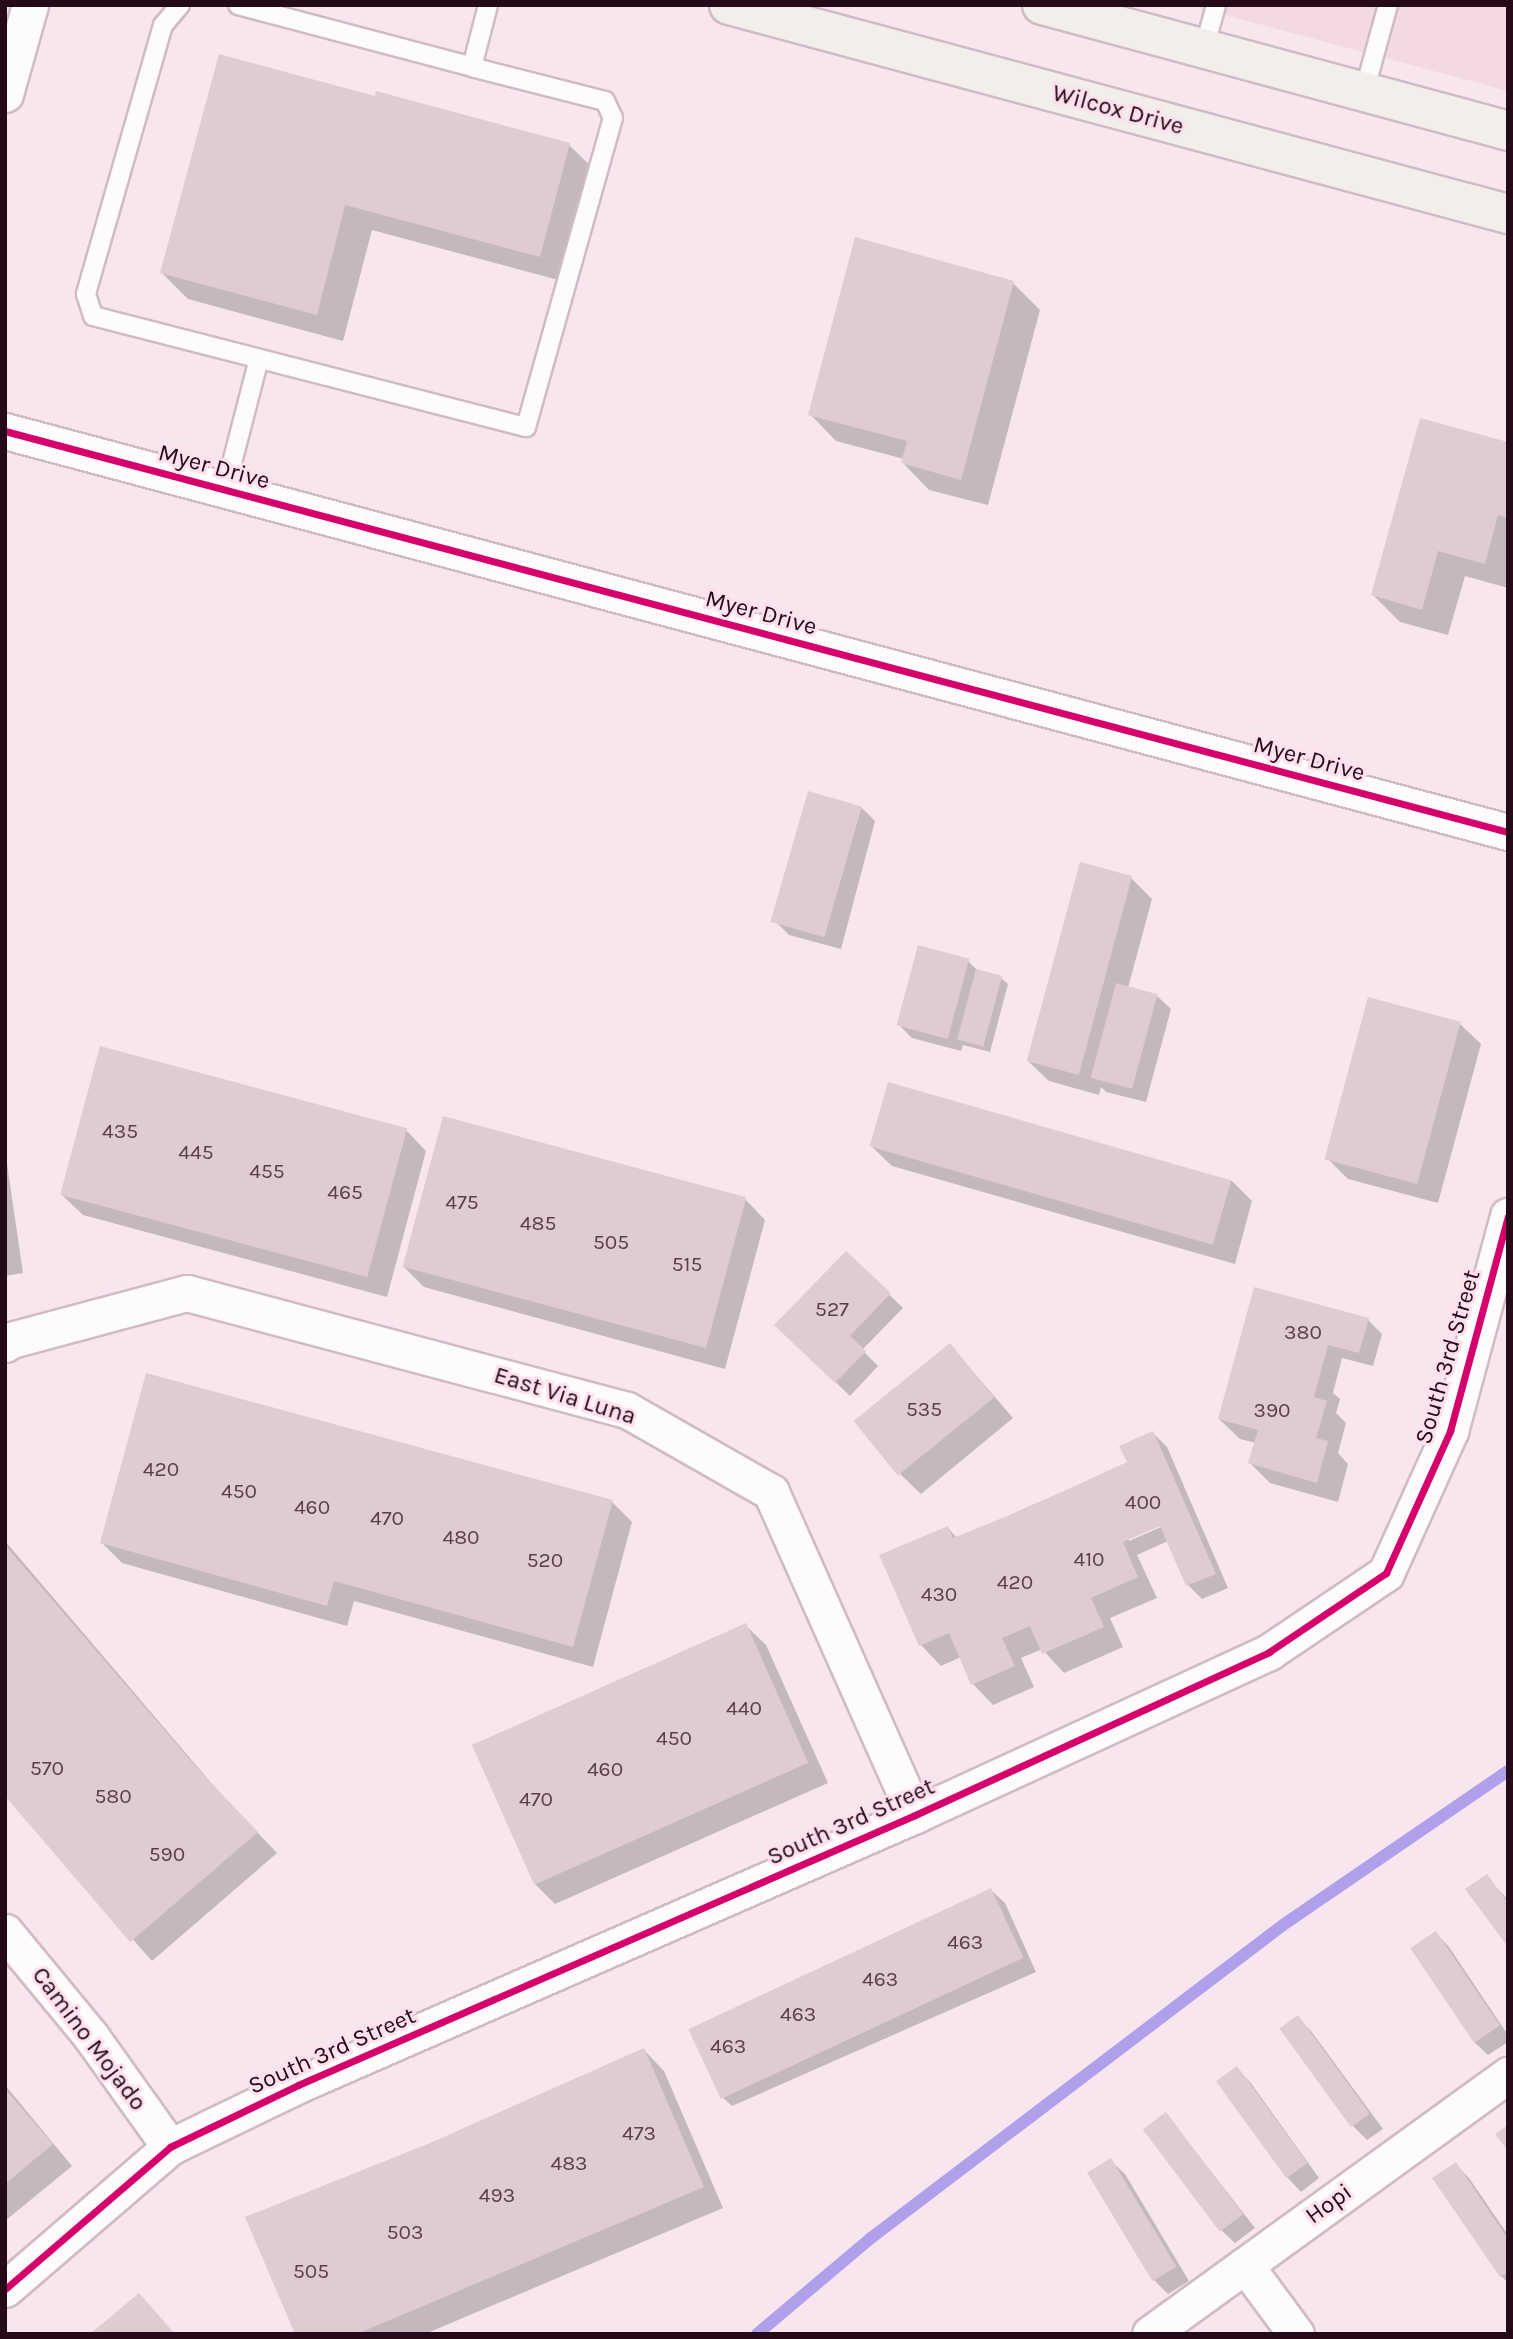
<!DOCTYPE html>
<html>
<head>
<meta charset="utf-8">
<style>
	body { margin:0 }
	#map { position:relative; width:1513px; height:2339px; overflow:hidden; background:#f7e6ed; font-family:Karla,sans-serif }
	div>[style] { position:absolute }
	.built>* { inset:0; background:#f3d9e4 }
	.shadow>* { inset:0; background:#0003 }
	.stream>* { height:12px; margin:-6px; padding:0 6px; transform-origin:6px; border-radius:6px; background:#b09feb }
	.building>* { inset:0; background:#dfccd1; transform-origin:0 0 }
	.roads { filter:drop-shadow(2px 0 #d0bbc5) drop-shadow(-2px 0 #d0bbc5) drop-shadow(0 2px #d0bbc5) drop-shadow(0 -2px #d0bbc5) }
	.lane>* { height:18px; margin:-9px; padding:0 9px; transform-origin:9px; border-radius:9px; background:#fefbfc }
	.street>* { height:35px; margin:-17.5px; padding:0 17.5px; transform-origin:17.5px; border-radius:17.5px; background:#fefbfc }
	.secondary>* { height:38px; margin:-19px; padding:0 19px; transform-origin:19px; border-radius:19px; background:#f1eeeb }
	.cycleway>* { height:7px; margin:-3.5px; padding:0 3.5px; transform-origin:3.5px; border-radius:3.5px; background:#d6006c }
	span { translate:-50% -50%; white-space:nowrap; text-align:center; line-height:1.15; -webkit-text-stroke:6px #fedfec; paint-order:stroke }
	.number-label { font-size:21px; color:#58404b }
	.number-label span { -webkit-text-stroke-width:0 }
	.street-label { font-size:24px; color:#250b19 }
	.frame { position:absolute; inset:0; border:7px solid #250b19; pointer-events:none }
</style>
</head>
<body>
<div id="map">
	<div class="built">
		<div style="clip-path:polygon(1188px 5px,1508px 5px,1508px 91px)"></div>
	</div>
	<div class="shadow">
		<div style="clip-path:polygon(377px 98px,569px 145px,596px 171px,566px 282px,372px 230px,343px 341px,188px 299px,162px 273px)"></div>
		<div style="clip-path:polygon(1013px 283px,1040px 310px,988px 505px,929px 490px,903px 463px,904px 459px,836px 441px,810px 414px)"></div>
		<div style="clip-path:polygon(1508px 444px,1508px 588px,1465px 576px,1448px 635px,1400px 622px,1373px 595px)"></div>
		<div style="clip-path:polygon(861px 807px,875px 821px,841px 949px,789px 935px,775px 921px)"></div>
		<div style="clip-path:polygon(1131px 878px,1152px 899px,1128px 988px,1157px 996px,1171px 1009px,1146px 1102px,1106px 1092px,1101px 1087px,1099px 1095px,1049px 1081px,1028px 1061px)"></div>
		<div style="clip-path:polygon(968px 961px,979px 972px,1001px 978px,1008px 984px,990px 1052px,963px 1045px,961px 1051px,912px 1038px,898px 1024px)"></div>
		<div style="clip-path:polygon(1460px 1024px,1481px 1044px,1438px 1203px,1348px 1179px,1327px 1158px)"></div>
		<div style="clip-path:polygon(889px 1084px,1232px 1181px,1252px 1201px,1235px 1264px,892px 1166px,871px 1146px)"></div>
		<div style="clip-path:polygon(406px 1130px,426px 1151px,387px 1297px,83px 1215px,62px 1195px)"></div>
		<div style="clip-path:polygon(5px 1150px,23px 1273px,5px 1276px)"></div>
		<div style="clip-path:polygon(745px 1199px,765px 1220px,725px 1369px,424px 1287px,404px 1267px)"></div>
		<div style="clip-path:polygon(846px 1253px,903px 1308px,862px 1350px,878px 1366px,850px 1396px,777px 1325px)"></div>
		<div style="clip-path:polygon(1255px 1289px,1368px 1320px,1382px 1334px,1373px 1366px,1342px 1358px,1333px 1393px,1340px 1399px,1336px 1413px,1346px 1423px,1338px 1453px,1348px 1464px,1338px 1502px,1270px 1483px,1250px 1463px,1256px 1443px,1240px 1439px,1219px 1419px)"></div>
		<div style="clip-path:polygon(950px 1345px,1013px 1418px,921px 1494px,900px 1474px)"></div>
		<div style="clip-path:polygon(evenodd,1153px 1433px,1167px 1447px,1228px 1588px,1202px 1599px,1188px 1585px,1168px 1541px,1137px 1555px,1157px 1598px,1110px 1618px,1123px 1647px,1064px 1673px,1042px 1649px,1021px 1658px,1034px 1687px,993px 1705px,973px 1684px,961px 1657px,941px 1666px,921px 1645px,948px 1528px,957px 1538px,1129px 1463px,1153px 1433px,1167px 1520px,1168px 1524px,1129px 1541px,1129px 1537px,1167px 1520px)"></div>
		<div style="clip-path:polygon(612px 1502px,632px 1522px,593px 1667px,354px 1601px,347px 1626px,122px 1563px,102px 1543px)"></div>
		<div style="clip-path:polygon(5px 1541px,218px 1791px,277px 1853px,152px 1961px,5px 1795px)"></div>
		<div style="clip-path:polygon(745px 1625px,766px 1645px,828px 1783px,555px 1904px,535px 1884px)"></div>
		<div style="clip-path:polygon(1486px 1876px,1508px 1900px,1508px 1944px)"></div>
		<div style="clip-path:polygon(991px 1890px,1005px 1903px,1036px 1972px,732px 2106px,718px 2093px)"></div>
		<div style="clip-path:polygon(1436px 1933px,1449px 1947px,1508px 2035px,1508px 2042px,1488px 2055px,1474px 2042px)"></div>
		<div style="clip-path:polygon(1297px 2017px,1311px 2031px,1383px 2129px,1367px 2140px,1353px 2126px)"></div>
		<div style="clip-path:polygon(644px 2050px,664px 2071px,723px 2208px,425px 2334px,297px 2334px)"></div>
		<div style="clip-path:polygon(1237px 2069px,1250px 2082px,1319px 2178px,1301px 2192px,1288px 2178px,1219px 2081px)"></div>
		<div style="clip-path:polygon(5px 2085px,72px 2166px,5px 2221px)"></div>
		<div style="clip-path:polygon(1166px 2114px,1255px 2228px,1235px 2243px,1221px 2230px)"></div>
		<div style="clip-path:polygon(1111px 2161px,1125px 2174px,1189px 2281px,1168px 2294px,1154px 2280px)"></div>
		<div style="clip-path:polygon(1455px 2164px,1469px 2178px,1508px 2235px,1508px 2283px,1501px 2276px)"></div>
	</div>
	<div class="stream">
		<div style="left:757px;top:2334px;width:149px;rotate:-40.1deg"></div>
		<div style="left:871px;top:2238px;width:517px;rotate:-37.22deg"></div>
		<div style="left:1283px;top:1925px;width:273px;rotate:-34.4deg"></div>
	</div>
	<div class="building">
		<div style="clip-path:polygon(219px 54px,375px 96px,376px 91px,570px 143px,540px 257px,345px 205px,317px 315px,160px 273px)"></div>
		<div style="clip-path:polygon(855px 237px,1014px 281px,961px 480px,901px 463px,907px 441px,808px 415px)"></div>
		<div style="clip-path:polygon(1420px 418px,1508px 442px,1508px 518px,1498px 515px,1485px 564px,1438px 551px,1422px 610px,1371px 595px)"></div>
		<div style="left:808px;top:791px;width:56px;height:136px;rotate:16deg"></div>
		<div style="left:1080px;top:862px;width:54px;height:206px;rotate:15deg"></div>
		<div style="left:918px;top:945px;width:53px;height:83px;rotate:15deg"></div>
		<div style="left:976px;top:969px;width:27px;height:73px;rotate:15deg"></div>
		<div style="left:1116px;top:983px;width:43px;height:98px;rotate:15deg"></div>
		<div style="left:1368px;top:997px;width:96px;height:168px;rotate:15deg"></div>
		<div style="left:100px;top:1046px;width:318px;height:154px;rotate:15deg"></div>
		<div style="left:888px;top:1082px;width:357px;height:67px;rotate:16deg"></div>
		<div style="left:443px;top:1116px;width:314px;height:156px;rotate:15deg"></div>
		<div style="clip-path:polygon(846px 1251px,891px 1293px,850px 1336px,866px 1351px,835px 1383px,774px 1325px)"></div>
		<div style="clip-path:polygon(1254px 1287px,1369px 1318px,1359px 1353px,1328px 1345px,1314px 1397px,1327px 1401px,1316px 1438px,1328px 1441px,1317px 1483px,1248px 1463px,1258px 1430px,1218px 1419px)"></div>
		<div style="left:950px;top:1343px;width:70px;height:124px;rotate:51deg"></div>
		<div style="clip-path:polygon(146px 1373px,613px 1500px,573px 1647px,334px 1581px,327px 1606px,100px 1543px)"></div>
		<div style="clip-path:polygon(1153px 1431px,1216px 1574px,1186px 1586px,1160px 1526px,1123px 1542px,1138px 1577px,1091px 1598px,1104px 1627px,1042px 1654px,1030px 1626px,1002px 1638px,1015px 1666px,971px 1685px,949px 1633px,919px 1646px,879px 1555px,948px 1526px,953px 1538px,1027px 1508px,1127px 1462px,1119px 1446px)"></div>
		<div style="clip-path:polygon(5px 1545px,198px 1769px,258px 1832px,130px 1942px,5px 1796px)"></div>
		<div style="left:746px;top:1623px;width:153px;height:300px;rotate:66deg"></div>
		<div style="clip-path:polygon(1487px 1874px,1508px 1903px,1508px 1947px,1465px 1889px)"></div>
		<div style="left:991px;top:1888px;width:77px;height:334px;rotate:65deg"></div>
		<div style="left:1436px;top:1931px;width:114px;height:31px;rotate:56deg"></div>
		<div style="left:1298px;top:2015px;width:122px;height:23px;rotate:54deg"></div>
		<div style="clip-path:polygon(644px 2048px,704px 2187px,357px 2334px,295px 2334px,245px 2217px,430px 2143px)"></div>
		<div style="left:1237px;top:2066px;width:120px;height:26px;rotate:54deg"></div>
		<div style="clip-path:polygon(5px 2089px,53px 2144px,5px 2184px)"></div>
		<div style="left:1166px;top:2112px;width:128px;height:29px;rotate:53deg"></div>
		<div style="clip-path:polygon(1508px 2125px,1508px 2151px,1495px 2134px)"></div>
		<div style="left:1111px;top:2158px;width:127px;height:28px;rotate:59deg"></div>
		<div style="clip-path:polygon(1456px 2162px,1508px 2239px,1508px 2272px,1500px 2277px,1432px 2178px)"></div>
		<div style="clip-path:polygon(139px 2293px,175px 2334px,90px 2334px)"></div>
	</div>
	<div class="roads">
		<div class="lane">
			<div style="left:180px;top:5px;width:26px;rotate:130deg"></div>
			<div style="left:163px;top:25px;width:280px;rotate:106deg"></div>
			<div style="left:86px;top:294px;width:23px;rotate:72deg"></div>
			<div style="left:93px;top:316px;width:447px;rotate:14.4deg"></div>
			<div style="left:526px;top:427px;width:321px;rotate:-74.3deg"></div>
			<div style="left:613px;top:118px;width:19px;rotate:-115deg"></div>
			<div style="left:605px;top:101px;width:137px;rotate:-165.7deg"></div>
			<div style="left:472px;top:67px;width:64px;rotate:-75.5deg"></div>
			<div style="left:238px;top:5px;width:242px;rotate:14.8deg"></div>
			<div style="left:1204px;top:49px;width:46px;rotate:-74.7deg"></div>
			<div style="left:1364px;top:92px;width:90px;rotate:-74.6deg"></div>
			<div style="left:225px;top:490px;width:135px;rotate:-75.5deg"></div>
		</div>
		<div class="street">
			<div style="left:5px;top:94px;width:92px;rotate:-74.3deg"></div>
			<div style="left:5px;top:431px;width:1556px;rotate:14.94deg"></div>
			<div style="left:5px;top:1344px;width:7px;rotate:-34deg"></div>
			<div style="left:11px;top:1340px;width:182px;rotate:-15deg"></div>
			<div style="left:187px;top:1293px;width:455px;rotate:14.9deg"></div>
			<div style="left:627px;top:1410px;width:166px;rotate:29.7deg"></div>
			<div style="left:771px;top:1492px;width:354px;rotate:66deg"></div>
			<div style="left:5px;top:1932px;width:134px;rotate:50.5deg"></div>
			<div style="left:90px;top:2035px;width:138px;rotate:54.5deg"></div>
			<div style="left:1245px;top:2265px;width:86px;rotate:53.5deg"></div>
			<div style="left:5px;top:2289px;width:218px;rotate:-40.7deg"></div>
			<div style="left:170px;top:2147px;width:142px;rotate:-25.8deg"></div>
			<div style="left:298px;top:2085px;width:673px;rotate:-23.63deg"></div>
			<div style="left:915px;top:1815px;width:390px;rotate:-24.7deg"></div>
			<div style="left:1269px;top:1652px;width:141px;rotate:-34deg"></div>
			<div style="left:1386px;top:1573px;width:156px;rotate:-65.7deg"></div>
			<div style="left:1450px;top:1431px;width:223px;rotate:-74.9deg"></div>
			<div style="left:1150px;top:2334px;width:442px;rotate:-35.9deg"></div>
		</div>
		<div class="secondary">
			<div style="left:729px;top:5px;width:807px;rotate:15.02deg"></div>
			<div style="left:1042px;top:5px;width:483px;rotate:15.1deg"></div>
		</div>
	</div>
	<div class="cycleway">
		<div style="left:5px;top:431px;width:1556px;rotate:14.94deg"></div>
		<div style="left:5px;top:2289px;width:218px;rotate:-40.7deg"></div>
		<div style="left:170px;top:2147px;width:142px;rotate:-25.8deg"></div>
		<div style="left:298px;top:2085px;width:673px;rotate:-23.63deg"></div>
		<div style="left:915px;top:1815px;width:390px;rotate:-24.7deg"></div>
		<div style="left:1269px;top:1652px;width:141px;rotate:-34deg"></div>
		<div style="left:1386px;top:1573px;width:156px;rotate:-65.7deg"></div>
		<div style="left:1450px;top:1431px;width:223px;rotate:-74.9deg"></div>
	</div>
	<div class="number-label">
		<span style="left:120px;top:1131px">435</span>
		<span style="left:196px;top:1152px">445</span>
		<span style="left:267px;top:1171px">455</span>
		<span style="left:345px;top:1192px">465</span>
		<span style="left:462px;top:1202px">475</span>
		<span style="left:538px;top:1223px">485</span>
		<span style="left:611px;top:1242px">505</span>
		<span style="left:687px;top:1264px">515</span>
		<span style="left:832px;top:1309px">527</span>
		<span style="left:1303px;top:1332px">380</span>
		<span style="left:924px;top:1409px">535</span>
		<span style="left:1272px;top:1410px">390</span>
		<span style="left:161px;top:1469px">420</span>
		<span style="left:239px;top:1491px">450</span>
		<span style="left:1143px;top:1502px">400</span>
		<span style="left:312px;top:1507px">460</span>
		<span style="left:387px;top:1518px">470</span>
		<span style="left:461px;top:1537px">480</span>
		<span style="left:1089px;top:1559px">410</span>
		<span style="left:545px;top:1560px">520</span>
		<span style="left:1015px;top:1582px">420</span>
		<span style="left:939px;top:1594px">430</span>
		<span style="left:744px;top:1708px">440</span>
		<span style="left:674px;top:1738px">450</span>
		<span style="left:47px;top:1768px">570</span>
		<span style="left:605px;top:1769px">460</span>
		<span style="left:113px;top:1796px">580</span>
		<span style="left:536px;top:1799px">470</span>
		<span style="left:167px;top:1854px">590</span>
		<span style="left:965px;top:1942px">463</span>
		<span style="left:880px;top:1979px">463</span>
		<span style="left:798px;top:2014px">463</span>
		<span style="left:728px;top:2046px">463</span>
		<span style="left:639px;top:2133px">473</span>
		<span style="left:569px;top:2163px">483</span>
		<span style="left:497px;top:2195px">493</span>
		<span style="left:405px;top:2232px">503</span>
		<span style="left:311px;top:2271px">505</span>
	</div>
	<div class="street-label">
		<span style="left:1118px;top:110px;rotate:15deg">Wilcox Drive</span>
		<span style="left:214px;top:467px;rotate:15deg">Myer Drive</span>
		<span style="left:761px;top:613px;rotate:15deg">Myer Drive</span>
		<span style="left:1309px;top:759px;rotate:15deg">Myer Drive</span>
		<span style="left:1448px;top:1357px;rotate:-74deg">South 3rd Street</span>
		<span style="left:565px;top:1396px;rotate:17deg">East Via Luna</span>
		<span style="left:851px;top:1822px;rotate:-24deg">South 3rd Street</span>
		<span style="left:89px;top:2039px;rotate:53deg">Camino Mojado</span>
		<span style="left:332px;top:2051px;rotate:-24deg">South 3rd Street</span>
		<span style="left:1329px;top:2204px;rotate:-36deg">Hopi</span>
	</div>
	<div class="frame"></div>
</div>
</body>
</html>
